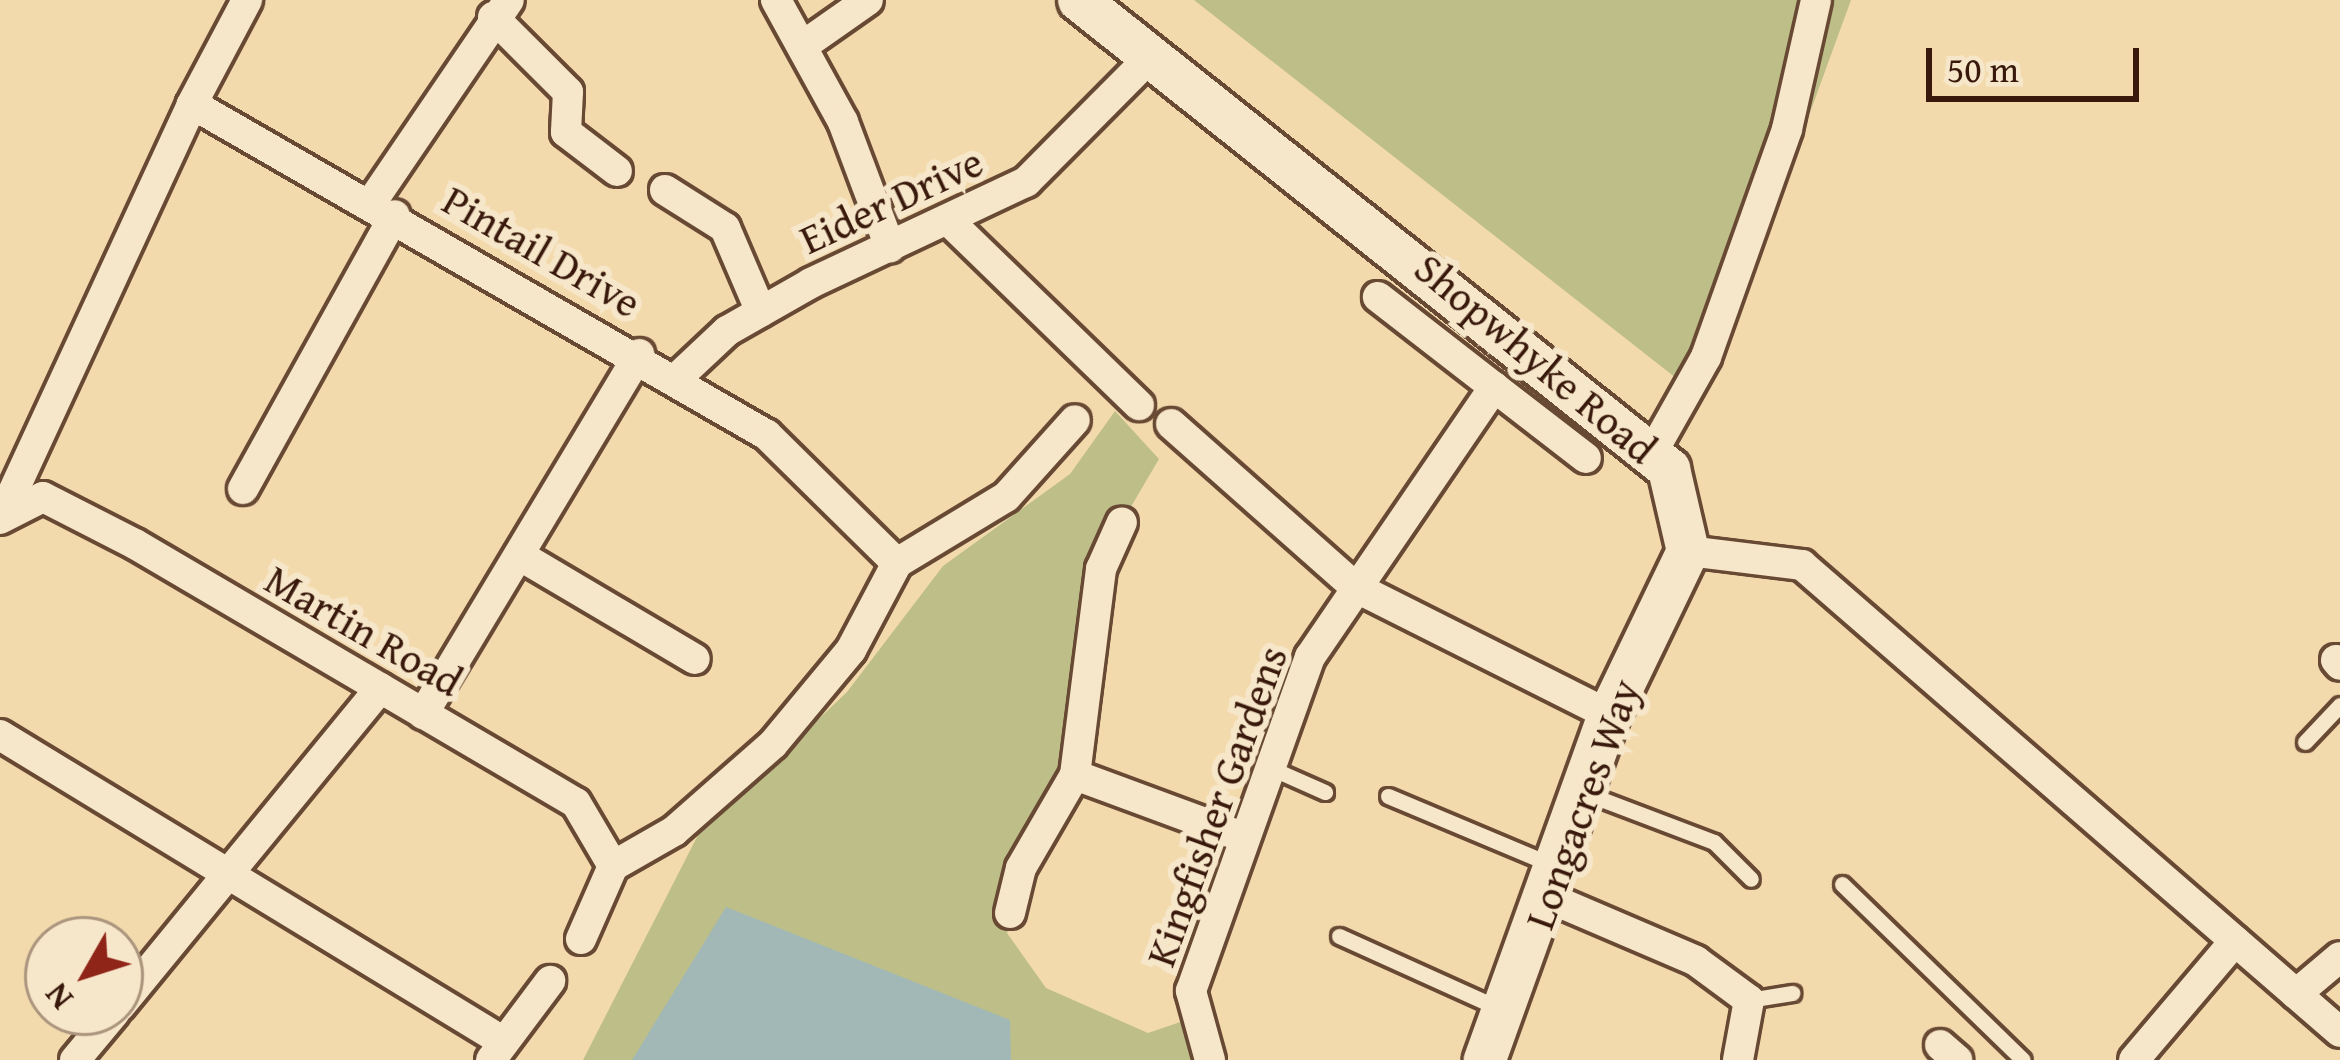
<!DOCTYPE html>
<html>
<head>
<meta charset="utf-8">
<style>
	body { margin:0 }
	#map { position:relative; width:2340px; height:1060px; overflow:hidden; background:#f3daad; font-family:"Gentium Book Plus",serif }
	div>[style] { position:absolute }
	.green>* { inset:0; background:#bebe88 }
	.water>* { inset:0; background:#a1b8b6 }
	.roads { filter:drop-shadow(3px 0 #684934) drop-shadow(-3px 0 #684934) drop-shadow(0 3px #684934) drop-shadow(0 -3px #684934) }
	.lane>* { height:15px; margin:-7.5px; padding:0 7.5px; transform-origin:7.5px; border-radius:7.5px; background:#f7e7ca }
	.street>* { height:30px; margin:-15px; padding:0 15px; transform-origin:15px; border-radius:15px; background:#f7e7ca }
	.secondary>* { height:42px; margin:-21px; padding:0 21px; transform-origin:21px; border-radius:21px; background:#f7e7ca }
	span { translate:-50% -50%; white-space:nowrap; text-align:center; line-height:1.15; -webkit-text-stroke:12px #f7e7ca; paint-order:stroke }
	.street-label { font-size:42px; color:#39190c }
	.north { position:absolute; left:24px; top:916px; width:120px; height:120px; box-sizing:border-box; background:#f7e7ca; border:3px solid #ab957e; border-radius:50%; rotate:231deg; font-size:33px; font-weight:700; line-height:48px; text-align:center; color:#39190c }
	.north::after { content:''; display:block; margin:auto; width:42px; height:54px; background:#8f2418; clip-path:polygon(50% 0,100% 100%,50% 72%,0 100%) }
	.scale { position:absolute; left:1926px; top:48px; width:213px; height:54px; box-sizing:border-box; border:6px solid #39190c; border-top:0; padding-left:15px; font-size:36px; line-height:42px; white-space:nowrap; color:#39190c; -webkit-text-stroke:9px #f7e7ca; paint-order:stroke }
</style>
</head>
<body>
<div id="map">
	<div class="green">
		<div style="clip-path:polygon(1194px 0,1851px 0,1721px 357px,1690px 389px)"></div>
		<div style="clip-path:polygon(1115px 411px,1159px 459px,1122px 522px,1075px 775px,1007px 933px,1046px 988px,1148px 1033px,1192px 1018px,1210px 1060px,583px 1060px,699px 833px,847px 692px,943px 566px,1070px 474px)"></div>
	</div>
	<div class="water">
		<div style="clip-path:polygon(726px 907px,1010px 1020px,1011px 1060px,632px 1060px)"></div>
	</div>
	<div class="roads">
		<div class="lane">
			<div style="left:2305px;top:742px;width:51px;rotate:-46.6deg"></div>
			<div style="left:1273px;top:769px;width:57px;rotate:23.9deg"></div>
			<div style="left:1585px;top:793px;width:138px;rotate:20.8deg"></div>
			<div style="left:1714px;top:842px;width:52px;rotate:45deg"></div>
			<div style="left:1388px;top:796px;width:176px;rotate:22.8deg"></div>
			<div style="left:1842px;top:884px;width:252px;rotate:44.2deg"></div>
			<div style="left:1339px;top:936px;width:178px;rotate:24.3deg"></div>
			<div style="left:1749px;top:1000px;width:44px;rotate:-9.2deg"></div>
		</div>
		<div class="street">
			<div style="left:776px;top:0;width:139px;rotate:61.2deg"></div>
			<div style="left:843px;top:122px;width:134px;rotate:69.4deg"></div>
			<div style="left:493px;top:17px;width:106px;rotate:45deg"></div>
			<div style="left:568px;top:92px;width:40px;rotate:92.9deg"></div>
			<div style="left:566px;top:132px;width:64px;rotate:37.4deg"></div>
			<div style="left:804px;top:45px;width:78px;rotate:-35.1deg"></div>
			<div style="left:192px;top:104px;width:118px;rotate:-62.1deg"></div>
			<div style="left:665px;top:190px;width:71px;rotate:32.3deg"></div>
			<div style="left:725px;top:228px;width:91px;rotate:66.8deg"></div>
			<div style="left:371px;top:203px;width:245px;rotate:-55.8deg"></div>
			<div style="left:953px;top:225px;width:259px;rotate:44.1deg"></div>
			<div style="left:677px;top:378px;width:69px;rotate:-43.2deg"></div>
			<div style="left:727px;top:331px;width:97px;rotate:-29.7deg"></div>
			<div style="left:811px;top:283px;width:238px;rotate:-25.2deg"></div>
			<div style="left:1026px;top:182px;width:179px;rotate:-45.2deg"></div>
			<div style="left:1494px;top:387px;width:116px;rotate:37.7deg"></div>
			<div style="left:1171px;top:424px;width:246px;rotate:41.5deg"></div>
			<div style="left:1355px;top:587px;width:284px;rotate:26.7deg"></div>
			<div style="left:1652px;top:453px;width:110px;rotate:-60.6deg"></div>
			<div style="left:1706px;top:357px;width:242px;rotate:-70.4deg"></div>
			<div style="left:1787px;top:129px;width:132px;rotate:-77.3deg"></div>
			<div style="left:243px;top:489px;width:313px;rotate:-61deg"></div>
			<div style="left:1px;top:518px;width:456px;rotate:-65.2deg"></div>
			<div style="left:192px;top:104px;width:663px;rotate:29.93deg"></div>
			<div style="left:767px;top:435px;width:182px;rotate:44.6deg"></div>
			<div style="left:0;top:519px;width:48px;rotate:-27.1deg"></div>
			<div style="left:43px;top:497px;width:103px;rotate:27.1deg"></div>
			<div style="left:135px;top:544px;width:511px;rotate:30.43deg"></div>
			<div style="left:576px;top:803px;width:73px;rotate:59.6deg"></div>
			<div style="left:1688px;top:551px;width:115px;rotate:7deg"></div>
			<div style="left:1802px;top:565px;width:712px;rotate:40.96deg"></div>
			<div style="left:519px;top:555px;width:204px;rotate:30.6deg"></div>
			<div style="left:2336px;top:660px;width:6px;rotate:51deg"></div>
			<div style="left:423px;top:714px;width:420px;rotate:-59deg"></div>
			<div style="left:0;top:735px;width:590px;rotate:31.35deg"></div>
			<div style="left:1075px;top:775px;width:181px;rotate:20.3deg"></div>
			<div style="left:613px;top:866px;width:70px;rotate:-29.8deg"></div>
			<div style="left:674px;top:831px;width:132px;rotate:-41.3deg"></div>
			<div style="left:773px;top:744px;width:122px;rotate:-50.3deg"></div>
			<div style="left:851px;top:650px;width:98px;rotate:-62.1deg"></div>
			<div style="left:897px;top:563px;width:127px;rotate:-31.2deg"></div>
			<div style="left:1006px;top:497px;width:103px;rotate:-48.1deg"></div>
			<div style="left:1547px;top:897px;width:162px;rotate:23.2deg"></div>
			<div style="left:1696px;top:961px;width:66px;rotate:36.3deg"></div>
			<div style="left:1749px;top:1000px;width:61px;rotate:100.4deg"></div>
			<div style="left:1010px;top:913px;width:46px;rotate:-76.3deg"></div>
			<div style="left:1021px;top:868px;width:108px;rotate:-59.9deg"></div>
			<div style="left:1075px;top:775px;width:208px;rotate:-82.8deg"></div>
			<div style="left:1101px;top:569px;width:51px;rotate:-65.9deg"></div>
			<div style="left:581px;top:939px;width:80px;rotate:-66.3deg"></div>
			<div style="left:2296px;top:994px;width:57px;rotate:-40.1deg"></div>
			<div style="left:120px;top:1006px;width:411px;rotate:-50.7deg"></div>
			<div style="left:1940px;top:1045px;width:23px;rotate:41deg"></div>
			<div style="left:75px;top:1060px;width:62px;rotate:-50.2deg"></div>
			<div style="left:491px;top:1060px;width:99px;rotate:-53.2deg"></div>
			<div style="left:1210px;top:1060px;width:72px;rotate:-105.4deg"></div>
			<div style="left:1191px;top:991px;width:355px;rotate:-70.4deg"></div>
			<div style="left:1310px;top:657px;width:327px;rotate:-55.7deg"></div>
			<div style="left:1494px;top:387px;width:147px;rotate:-142.2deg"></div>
			<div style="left:2134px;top:1060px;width:156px;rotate:-49.7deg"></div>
		</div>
		<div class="secondary">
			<div style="left:1079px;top:0;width:754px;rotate:38.48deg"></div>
			<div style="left:1669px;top:469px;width:84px;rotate:77deg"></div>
			<div style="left:1688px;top:551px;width:182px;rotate:115.7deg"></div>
			<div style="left:1609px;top:715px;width:367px;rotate:109.8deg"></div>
		</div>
	</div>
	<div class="street-label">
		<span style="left:891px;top:200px;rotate:-25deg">Eider Drive</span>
		<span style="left:542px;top:251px;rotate:30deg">Pintail Drive</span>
		<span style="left:1536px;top:358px;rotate:40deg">Shopwhyke Road</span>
		<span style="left:364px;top:630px;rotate:30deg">Martin Road</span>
		<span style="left:1582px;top:804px;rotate:-70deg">Longacres Way</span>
		<span style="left:1216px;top:806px;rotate:-70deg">Kingfisher Gardens</span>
	</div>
	<div class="north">N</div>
	<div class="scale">50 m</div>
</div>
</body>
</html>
